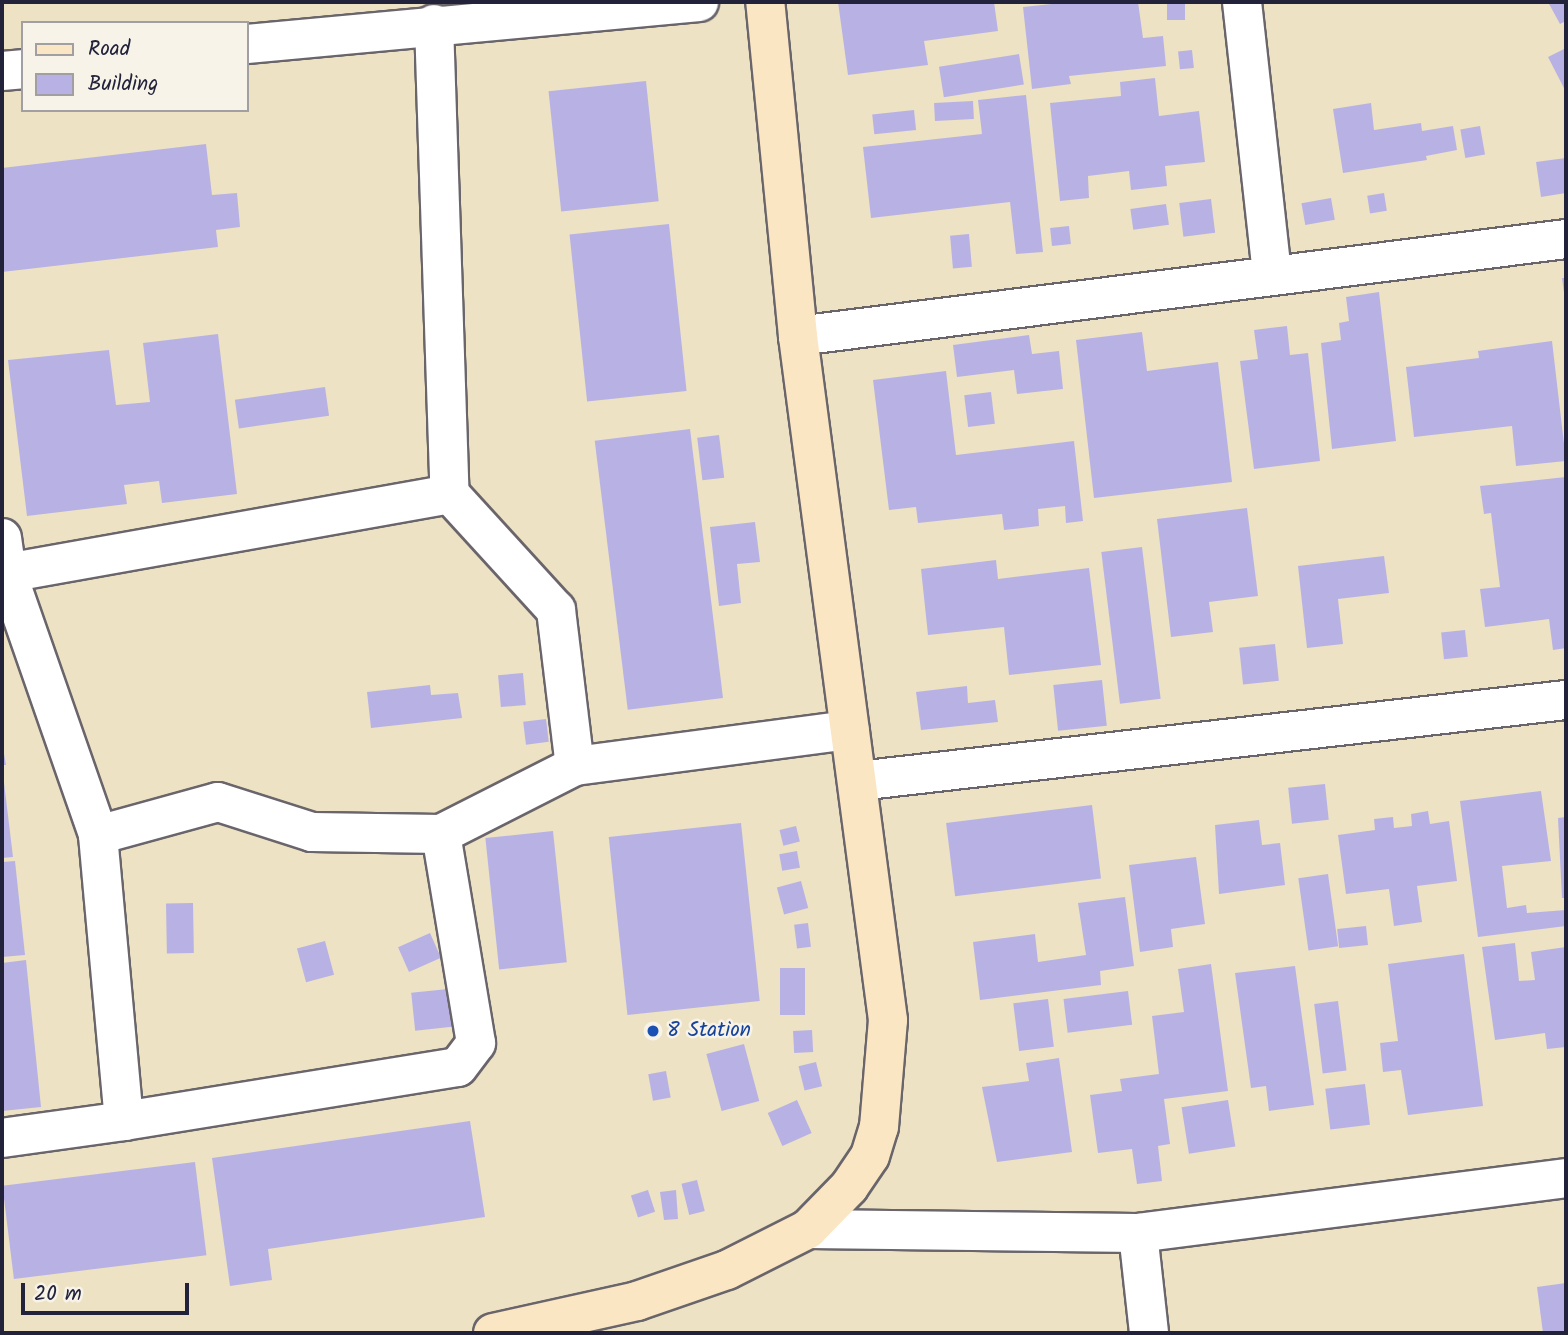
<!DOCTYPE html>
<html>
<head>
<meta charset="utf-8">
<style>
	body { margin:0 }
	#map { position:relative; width:1568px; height:1335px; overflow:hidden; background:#ede2c4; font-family:Kalam,sans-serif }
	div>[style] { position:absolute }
	.building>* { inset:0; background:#b8b2e4; transform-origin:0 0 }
	.roads { filter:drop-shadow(2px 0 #69656b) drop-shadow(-2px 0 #69656b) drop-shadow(0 2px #69656b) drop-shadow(0 -2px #69656b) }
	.street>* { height:38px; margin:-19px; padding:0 19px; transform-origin:19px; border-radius:19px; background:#fff }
	.secondary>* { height:38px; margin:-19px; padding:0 19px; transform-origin:19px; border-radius:19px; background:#fbe6c4 }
	.dots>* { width:19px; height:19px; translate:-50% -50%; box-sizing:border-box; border:4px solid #f7f3e8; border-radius:50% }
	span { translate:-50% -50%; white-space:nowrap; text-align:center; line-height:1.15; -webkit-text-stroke:5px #f7f3e8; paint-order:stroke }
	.transit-label { font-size:21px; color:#164399 }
	.left { translate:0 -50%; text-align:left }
	.frame { position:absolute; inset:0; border:4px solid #22223b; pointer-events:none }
	.legend { position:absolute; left:21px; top:21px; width:228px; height:91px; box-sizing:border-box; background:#f7f3e8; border:2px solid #a29fa3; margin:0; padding:9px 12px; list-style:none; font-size:21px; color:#22223b }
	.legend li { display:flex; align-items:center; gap:14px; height:35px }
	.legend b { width:35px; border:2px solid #a29fa3 }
	.scale { position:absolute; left:21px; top:1283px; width:168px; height:32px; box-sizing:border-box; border:4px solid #22223b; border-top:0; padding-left:9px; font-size:21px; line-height:24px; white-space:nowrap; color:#22223b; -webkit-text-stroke:5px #f7f3e8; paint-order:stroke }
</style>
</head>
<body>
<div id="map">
	<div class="building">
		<div style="clip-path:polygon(838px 2px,994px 2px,998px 31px,924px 41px,928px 65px,848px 75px)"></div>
		<div style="clip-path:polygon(1071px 2px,1138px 2px,1143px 38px,1163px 36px,1166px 66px,1069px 76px,1071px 84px,1032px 89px,1023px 7px)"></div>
		<div style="left:1167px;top:2px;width:18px;height:18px"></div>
		<div style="clip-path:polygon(1548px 2px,1566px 2px,1566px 21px,1560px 24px)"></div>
		<div style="clip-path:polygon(1566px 48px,1566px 92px,1548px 57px)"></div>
		<div style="left:1192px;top:50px;width:18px;height:14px;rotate:84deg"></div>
		<div style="left:1019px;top:54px;width:31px;height:81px;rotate:81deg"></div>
		<div style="clip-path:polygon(1155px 78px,1159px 116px,1199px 111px,1205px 162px,1165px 166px,1167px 186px,1131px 190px,1129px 171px,1088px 176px,1089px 198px,1060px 201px,1050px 103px,1121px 96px,1120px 82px)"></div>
		<div style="left:646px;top:81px;width:121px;height:98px;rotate:84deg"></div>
		<div style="clip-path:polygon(1026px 95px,1043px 252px,1016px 254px,1010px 202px,871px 218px,863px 147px,982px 134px,978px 100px)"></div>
		<div style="left:973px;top:101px;width:18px;height:39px;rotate:87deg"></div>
		<div style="clip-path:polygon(1371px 103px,1374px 130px,1421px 123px,1422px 131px,1453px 126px,1457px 150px,1426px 156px,1427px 160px,1343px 173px,1333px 109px)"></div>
		<div style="left:914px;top:110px;width:20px;height:42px;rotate:84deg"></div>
		<div style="left:1480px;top:126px;width:29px;height:20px;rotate:80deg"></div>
		<div style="clip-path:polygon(206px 144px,212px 195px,237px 193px,240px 227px,216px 230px,218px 247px,2px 272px,2px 168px)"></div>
		<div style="clip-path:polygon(1566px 158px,1566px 193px,1541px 197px,1536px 162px)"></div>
		<div style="left:1384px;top:193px;width:18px;height:17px;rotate:81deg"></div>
		<div style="left:1331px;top:198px;width:22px;height:30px;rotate:80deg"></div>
		<div style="left:1211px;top:199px;width:34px;height:32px;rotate:83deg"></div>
		<div style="left:1166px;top:204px;width:21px;height:36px;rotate:82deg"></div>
		<div style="left:669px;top:224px;width:168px;height:100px;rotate:84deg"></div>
		<div style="left:1069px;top:226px;width:18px;height:19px;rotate:84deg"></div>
		<div style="left:969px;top:234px;width:33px;height:19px;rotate:85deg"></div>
		<div style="clip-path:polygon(1562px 278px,1566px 278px,1566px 300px,1565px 300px)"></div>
		<div style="clip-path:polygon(1379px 292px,1396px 441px,1332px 449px,1321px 343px,1341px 340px,1339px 323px,1349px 321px,1346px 297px)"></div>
		<div style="clip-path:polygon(1287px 326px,1290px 355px,1308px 353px,1320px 461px,1254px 469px,1240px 361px,1258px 359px,1254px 330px)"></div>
		<div style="clip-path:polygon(1142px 332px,1147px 371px,1218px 362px,1232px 482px,1094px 498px,1076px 340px)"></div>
		<div style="clip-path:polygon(218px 334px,237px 494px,162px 503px,159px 481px,124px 485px,127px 504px,27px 516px,8px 360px,109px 350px,116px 405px,150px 402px,143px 343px)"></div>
		<div style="clip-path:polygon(1029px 335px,1032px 354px,1059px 351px,1063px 389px,1017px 394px,1014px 370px,957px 377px,953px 345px)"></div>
		<div style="clip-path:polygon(1552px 341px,1566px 461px,1516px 466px,1512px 426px,1414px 437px,1406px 367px,1479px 358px,1478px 351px)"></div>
		<div style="clip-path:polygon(946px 371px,956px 455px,1074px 441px,1083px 521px,1066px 523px,1065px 506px,1038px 509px,1039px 526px,1004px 530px,1002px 514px,918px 523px,916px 507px,889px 510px,873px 380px)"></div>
		<div style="left:325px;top:387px;width:29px;height:91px;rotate:82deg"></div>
		<div style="left:991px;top:392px;width:32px;height:27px;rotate:83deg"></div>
		<div style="left:690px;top:429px;width:271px;height:96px;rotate:83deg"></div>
		<div style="left:719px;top:435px;width:43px;height:22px;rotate:83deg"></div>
		<div style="clip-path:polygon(1566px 477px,1566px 648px,1553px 650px,1549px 619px,1485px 627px,1480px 589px,1500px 587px,1491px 513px,1484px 514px,1480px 486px)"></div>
		<div style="clip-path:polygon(1247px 508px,1258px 596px,1209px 602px,1213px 632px,1171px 637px,1157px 519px)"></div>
		<div style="clip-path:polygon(755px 522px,760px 562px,737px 564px,741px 603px,719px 606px,710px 527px)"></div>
		<div style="left:1142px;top:547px;width:153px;height:41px;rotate:83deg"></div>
		<div style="clip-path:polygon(1384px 556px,1389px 593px,1338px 599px,1343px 644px,1307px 648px,1298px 566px)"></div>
		<div style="clip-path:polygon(996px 560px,998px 579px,1089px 568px,1101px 665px,1009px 675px,1004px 627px,928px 635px,921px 569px)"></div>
		<div style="left:1465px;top:630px;width:27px;height:24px;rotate:84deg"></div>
		<div style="left:1275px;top:644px;width:37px;height:36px;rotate:84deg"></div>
		<div style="left:523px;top:673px;width:32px;height:25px;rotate:85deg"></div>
		<div style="left:1102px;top:680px;width:46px;height:49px;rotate:84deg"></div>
		<div style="clip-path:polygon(430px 685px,431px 695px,458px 693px,462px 718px,371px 728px,367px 692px)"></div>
		<div style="clip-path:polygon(967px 686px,968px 703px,995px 700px,998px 722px,921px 730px,916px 692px)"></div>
		<div style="left:546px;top:719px;width:23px;height:23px;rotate:83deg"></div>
		<div style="clip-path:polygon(2px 742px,6px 765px,2px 765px)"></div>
		<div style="clip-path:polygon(2px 766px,13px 857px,2px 858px)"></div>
		<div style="left:1325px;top:784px;width:36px;height:37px;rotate:84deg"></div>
		<div style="clip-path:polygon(1541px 791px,1551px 861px,1502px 866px,1507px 908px,1526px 905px,1527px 913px,1566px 910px,1566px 926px,1478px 937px,1460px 801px)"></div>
		<div style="left:1092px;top:805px;width:74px;height:147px;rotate:83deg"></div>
		<div style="clip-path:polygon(1428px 811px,1430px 824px,1449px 821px,1457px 881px,1417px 886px,1422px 922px,1394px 926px,1389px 889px,1346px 894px,1338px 835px,1375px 830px,1374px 819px,1393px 817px,1394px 828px,1412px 826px,1411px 814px)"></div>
		<div style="clip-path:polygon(1566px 817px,1566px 898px,1562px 898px,1558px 818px)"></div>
		<div style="clip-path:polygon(1259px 820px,1262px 845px,1280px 843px,1285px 885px,1219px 894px,1215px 825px)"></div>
		<div style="left:741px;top:823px;width:179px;height:133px;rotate:84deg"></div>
		<div style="left:796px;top:826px;width:16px;height:17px;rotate:76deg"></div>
		<div style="left:553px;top:831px;width:132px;height:68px;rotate:84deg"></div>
		<div style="left:797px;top:851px;width:17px;height:18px;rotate:80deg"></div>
		<div style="clip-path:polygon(1196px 857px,1205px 924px,1171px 929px,1173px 947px,1140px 952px,1129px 865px)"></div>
		<div style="clip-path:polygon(15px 861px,25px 955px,2px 957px,2px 862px)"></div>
		<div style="left:1328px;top:874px;width:73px;height:30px;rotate:82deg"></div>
		<div style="left:801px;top:881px;width:28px;height:25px;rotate:75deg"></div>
		<div style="clip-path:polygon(1125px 897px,1134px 966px,1100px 971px,1101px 985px,980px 1000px,973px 942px,1035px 934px,1038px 962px,1086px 955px,1078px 903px)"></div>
		<div style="left:193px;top:903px;width:50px;height:27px;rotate:89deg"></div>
		<div style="left:808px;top:923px;width:24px;height:14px;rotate:83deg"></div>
		<div style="left:1366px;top:926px;width:19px;height:29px;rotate:84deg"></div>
		<div style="left:430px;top:933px;width:27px;height:35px;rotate:66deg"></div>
		<div style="left:325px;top:941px;width:35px;height:29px;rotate:75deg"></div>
		<div style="clip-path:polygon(1515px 943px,1519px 981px,1535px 980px,1531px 952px,1566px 947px,1566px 1047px,1547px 1049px,1545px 1033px,1495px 1040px,1482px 947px)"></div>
		<div style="clip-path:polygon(1464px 954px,1483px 1106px,1408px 1115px,1401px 1070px,1383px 1072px,1380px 1043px,1398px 1041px,1388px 964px)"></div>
		<div style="clip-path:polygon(26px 960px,41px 1107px,2px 1111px,2px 963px)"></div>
		<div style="clip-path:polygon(1211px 964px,1228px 1091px,1164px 1099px,1170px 1144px,1158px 1146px,1162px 1181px,1137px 1184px,1132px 1149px,1098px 1153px,1090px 1095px,1122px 1091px,1120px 1079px,1159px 1074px,1152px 1016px,1184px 1012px,1178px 969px)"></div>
		<div style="clip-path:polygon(1295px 966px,1314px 1105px,1269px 1111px,1266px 1086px,1251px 1088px,1235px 973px)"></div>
		<div style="left:780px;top:968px;width:25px;height:47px"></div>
		<div style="left:448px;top:989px;width:38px;height:37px;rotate:84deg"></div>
		<div style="left:1128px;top:991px;width:34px;height:65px;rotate:83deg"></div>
		<div style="left:1048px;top:999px;width:48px;height:35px;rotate:83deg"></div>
		<div style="left:1338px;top:1001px;width:70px;height:24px;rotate:83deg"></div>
		<div style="left:812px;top:1030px;width:22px;height:19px;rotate:87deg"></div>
		<div style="left:744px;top:1044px;width:59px;height:39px;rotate:75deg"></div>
		<div style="clip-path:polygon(1059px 1058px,1072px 1152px,997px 1162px,982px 1087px,1029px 1081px,1026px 1063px)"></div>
		<div style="left:816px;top:1062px;width:25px;height:18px;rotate:76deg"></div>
		<div style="left:666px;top:1071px;width:27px;height:18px;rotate:80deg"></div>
		<div style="left:1365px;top:1084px;width:41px;height:40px;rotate:83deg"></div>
		<div style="left:797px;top:1100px;width:36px;height:32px;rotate:66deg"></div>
		<div style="left:1228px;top:1100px;width:47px;height:47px;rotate:81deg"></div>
		<div style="clip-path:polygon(470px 1121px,485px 1217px,268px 1249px,272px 1280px,230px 1286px,212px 1158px)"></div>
		<div style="left:195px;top:1162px;width:94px;height:194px;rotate:83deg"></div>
		<div style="left:697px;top:1180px;width:32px;height:16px;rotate:76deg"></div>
		<div style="left:648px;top:1190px;width:23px;height:18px;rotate:72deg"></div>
		<div style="clip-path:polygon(676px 1190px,678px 1219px,664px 1220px,660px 1192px)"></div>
		<div style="clip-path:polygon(1566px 1283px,1566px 1333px,1543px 1333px,1537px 1287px)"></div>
	</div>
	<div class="roads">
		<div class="street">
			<div style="left:1242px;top:2px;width:273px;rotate:83.7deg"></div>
			<div style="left:434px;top:24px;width:470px;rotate:88.1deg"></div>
			<div style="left:450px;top:494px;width:157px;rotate:47.6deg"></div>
			<div style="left:556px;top:610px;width:157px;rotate:83.1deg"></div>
			<div style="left:247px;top:44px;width:454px;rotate:-5.3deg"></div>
			<div style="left:2px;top:71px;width:21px;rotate:-5deg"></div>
			<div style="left:798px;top:336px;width:774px;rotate:-7.2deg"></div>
			<div style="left:2px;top:538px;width:35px;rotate:82deg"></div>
			<div style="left:7px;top:573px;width:277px;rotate:70.8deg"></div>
			<div style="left:7px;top:573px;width:450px;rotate:-10.1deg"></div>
			<div style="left:858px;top:781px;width:713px;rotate:-6.53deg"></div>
			<div style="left:124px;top:1121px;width:338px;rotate:-9.2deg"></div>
			<div style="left:458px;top:1067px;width:30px;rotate:-53deg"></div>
			<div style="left:476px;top:1043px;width:212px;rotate:-99.5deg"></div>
			<div style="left:2px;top:1138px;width:123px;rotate:-7.9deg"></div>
			<div style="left:124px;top:1121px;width:287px;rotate:-95.2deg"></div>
			<div style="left:98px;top:835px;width:124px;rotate:-15.4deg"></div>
			<div style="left:218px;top:802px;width:99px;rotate:17.7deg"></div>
			<div style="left:312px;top:832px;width:129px;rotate:0.9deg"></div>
			<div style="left:441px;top:834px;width:150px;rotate:-26.9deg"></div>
			<div style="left:575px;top:766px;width:277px;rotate:-7.5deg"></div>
			<div style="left:808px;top:1229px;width:330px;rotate:0.7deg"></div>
			<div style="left:1138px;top:1233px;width:432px;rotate:-7.3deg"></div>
			<div style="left:1138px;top:1233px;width:101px;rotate:83.7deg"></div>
		</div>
		<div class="secondary">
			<div style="left:493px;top:1333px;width:148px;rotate:-12.5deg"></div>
			<div style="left:637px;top:1301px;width:95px;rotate:-19deg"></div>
			<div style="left:727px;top:1270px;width:91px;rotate:-26.8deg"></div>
			<div style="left:808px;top:1229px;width:59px;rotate:-45.7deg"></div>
			<div style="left:849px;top:1187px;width:37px;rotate:-56deg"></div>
			<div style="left:870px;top:1156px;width:30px;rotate:-73deg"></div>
			<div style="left:879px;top:1127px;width:107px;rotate:-85.2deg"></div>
			<div style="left:888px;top:1020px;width:690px;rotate:-97.5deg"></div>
			<div style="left:798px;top:336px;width:336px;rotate:-95.6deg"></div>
		</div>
	</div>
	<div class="dots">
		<div style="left:653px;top:1031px;background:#1a4fb4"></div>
	</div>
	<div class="transit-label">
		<span class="left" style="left:667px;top:1031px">8 Station</span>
	</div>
	<div class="frame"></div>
	<ul class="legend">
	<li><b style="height:9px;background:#fbe6c4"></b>Road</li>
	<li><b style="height:19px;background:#b8b2e4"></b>Building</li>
	</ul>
	<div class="scale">20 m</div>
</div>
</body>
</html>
